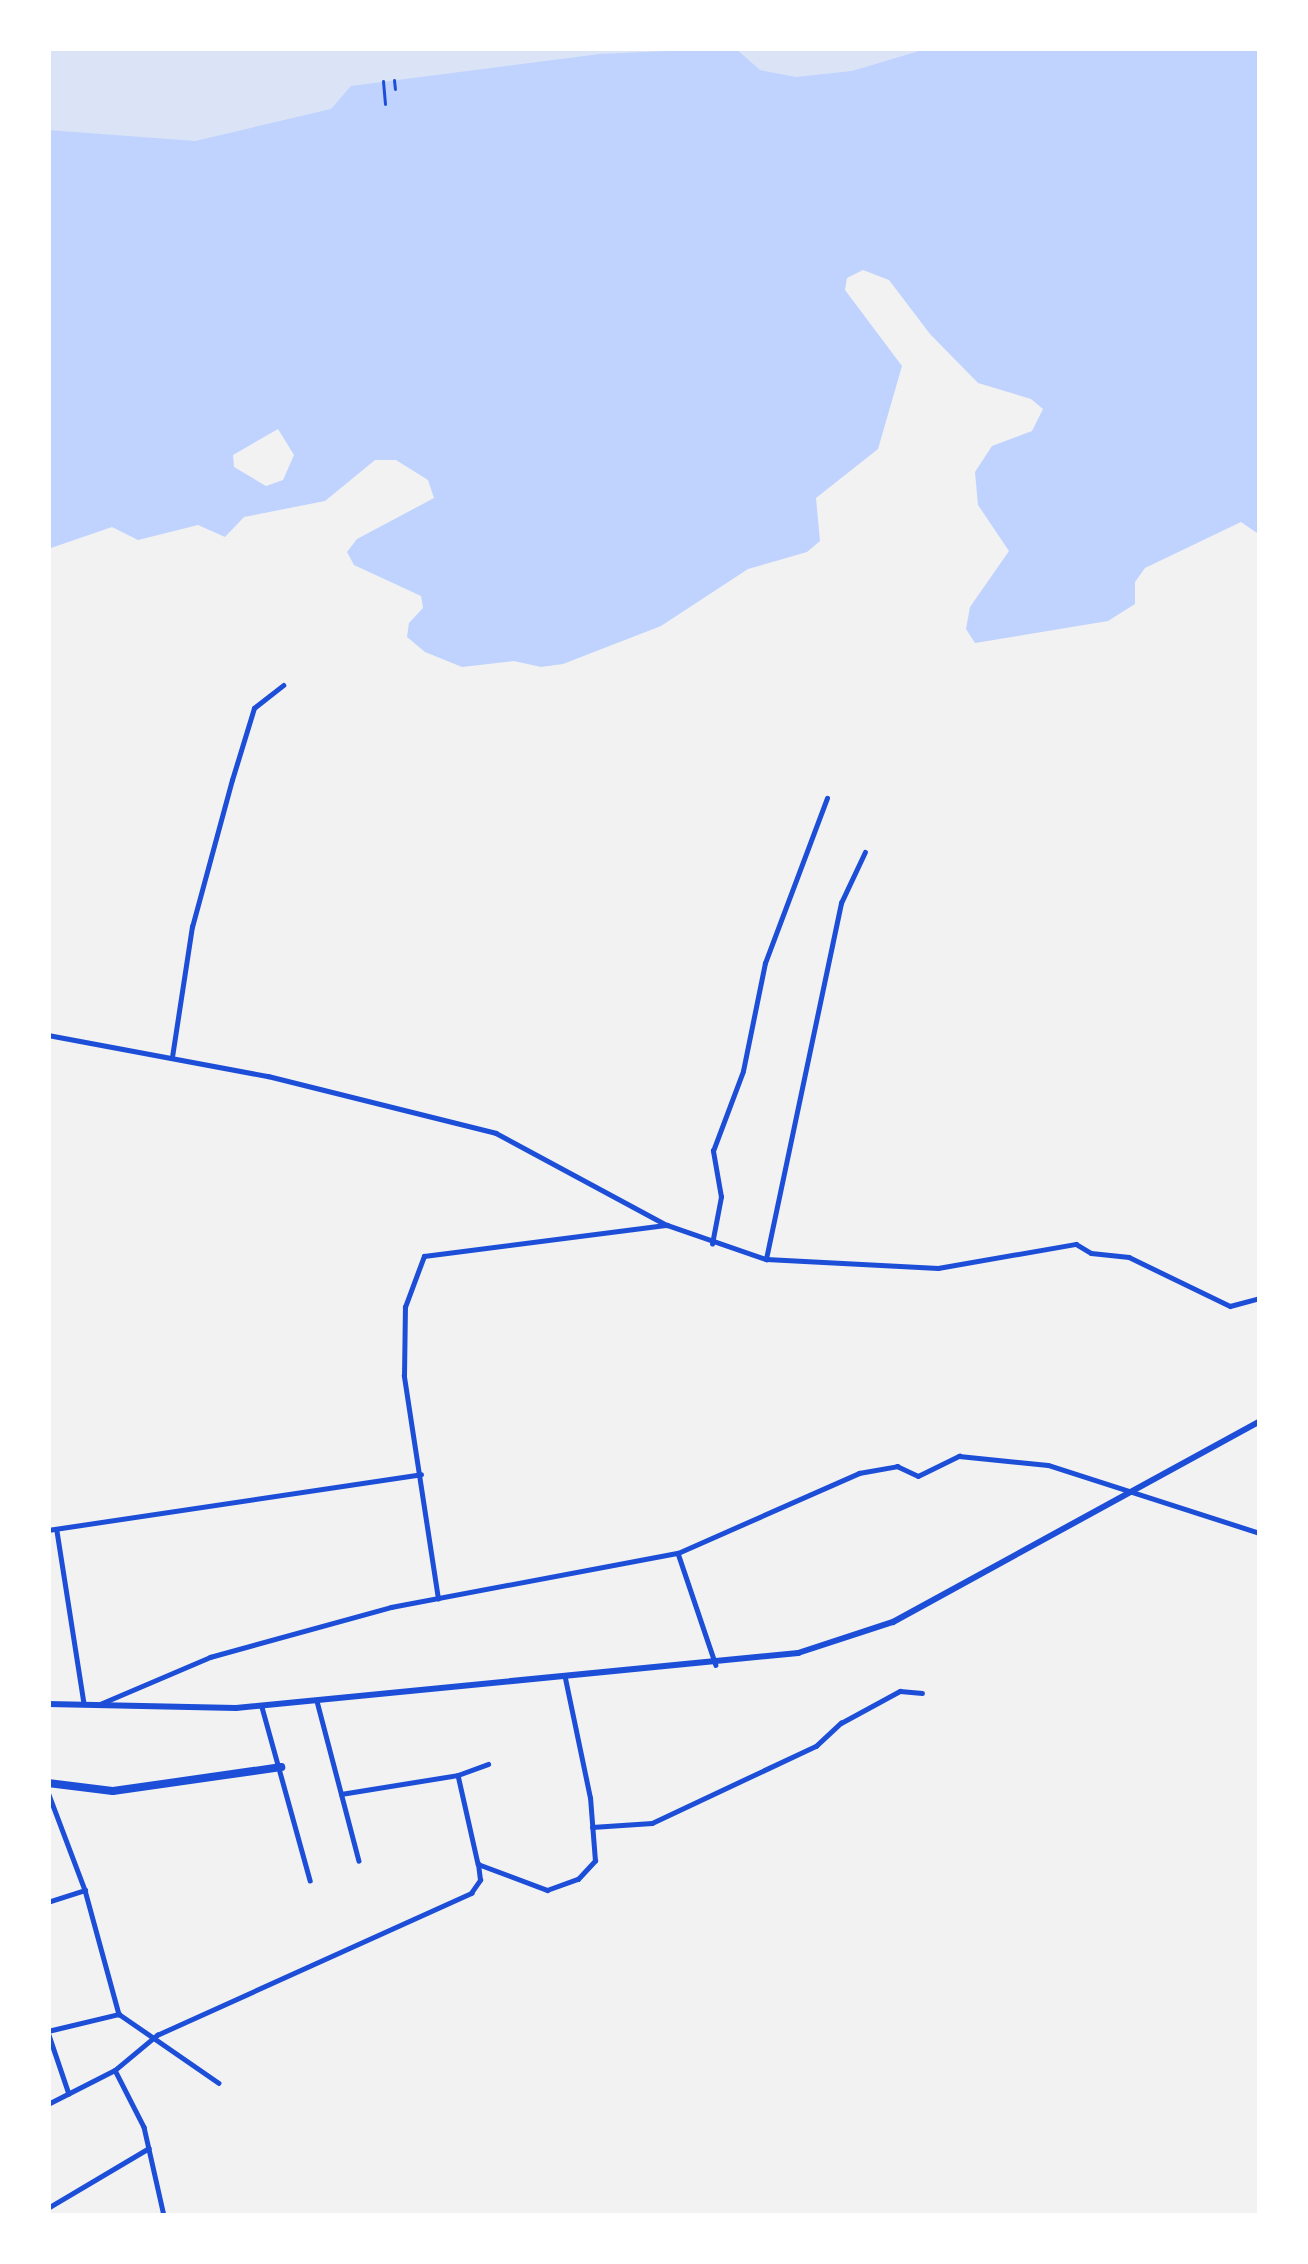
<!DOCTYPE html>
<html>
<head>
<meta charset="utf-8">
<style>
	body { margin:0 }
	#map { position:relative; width:1308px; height:2264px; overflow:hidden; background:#f2f2f2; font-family:"Nunito Sans",sans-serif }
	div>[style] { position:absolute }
	.green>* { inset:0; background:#dbe4f7 }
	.water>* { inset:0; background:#bfd3fe }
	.path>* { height:3px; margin:-1.5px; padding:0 1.5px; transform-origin:1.5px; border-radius:1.5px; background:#1d4ed8 }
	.minor>* { height:4.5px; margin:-2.25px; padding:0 2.25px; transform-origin:2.25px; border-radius:2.25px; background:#1d4ed8 }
	.tertiary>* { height:6px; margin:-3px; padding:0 3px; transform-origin:3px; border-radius:3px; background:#1d4ed8 }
	.secondary>* { height:8px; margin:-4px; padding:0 4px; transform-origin:4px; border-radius:4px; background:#1d4ed8 }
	span { translate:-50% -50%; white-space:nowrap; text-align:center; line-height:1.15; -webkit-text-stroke:9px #fff; paint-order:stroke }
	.frame { position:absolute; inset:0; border:51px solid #fff; pointer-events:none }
</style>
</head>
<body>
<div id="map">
	<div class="green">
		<div style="clip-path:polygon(48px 48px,1176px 48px,637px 98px,290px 120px,201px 158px,48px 156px)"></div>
	</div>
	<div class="water">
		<div style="clip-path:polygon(evenodd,735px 48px,760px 70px,796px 77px,852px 71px,929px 48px,1260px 48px,1260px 535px,1241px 522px,1145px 568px,1135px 582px,1135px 604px,1108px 621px,975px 643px,966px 629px,970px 607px,1009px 551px,978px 505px,975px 472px,992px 446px,1032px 431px,1043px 409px,1031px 399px,978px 383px,930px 334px,889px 280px,863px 270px,847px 278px,845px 290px,902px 366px,878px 449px,816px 498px,820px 541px,807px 552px,748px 569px,661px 626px,563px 664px,541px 667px,514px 661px,462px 667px,425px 652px,407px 637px,409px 623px,423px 608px,421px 596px,354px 565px,347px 552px,357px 539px,434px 498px,428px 480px,396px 460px,375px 460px,325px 501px,244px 517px,225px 537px,198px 525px,138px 540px,112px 527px,48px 549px,48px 130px,195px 141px,331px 109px,351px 86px,600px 54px,735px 48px,278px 429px,294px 455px,283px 480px,266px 486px,234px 467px,233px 455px,278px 429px)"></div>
	</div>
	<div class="path">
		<div style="left:394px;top:80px;width:9px;rotate:84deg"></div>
		<div style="left:383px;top:81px;width:23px;rotate:85deg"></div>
	</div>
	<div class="minor">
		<div style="left:48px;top:1035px;width:224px;rotate:10.6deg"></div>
		<div style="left:268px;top:1076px;width:235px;rotate:14deg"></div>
		<div style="left:496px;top:1133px;width:194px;rotate:28.3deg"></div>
		<div style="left:667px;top:1225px;width:105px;rotate:19deg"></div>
		<div style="left:766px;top:1259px;width:172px;rotate:3deg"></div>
		<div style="left:938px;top:1268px;width:140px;rotate:-9.9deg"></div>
		<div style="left:1076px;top:1244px;width:17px;rotate:31deg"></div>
		<div style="left:1091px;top:1253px;width:38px;rotate:6deg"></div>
		<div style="left:1129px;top:1257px;width:112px;rotate:25.9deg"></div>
		<div style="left:1230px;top:1306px;width:31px;rotate:-15deg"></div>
		<div style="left:172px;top:1057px;width:132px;rotate:-81.3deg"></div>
		<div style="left:192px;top:927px;width:152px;rotate:-74.8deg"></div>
		<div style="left:232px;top:780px;width:75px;rotate:-73deg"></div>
		<div style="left:254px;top:708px;width:37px;rotate:-38deg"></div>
		<div style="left:712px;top:1244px;width:48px;rotate:-79.2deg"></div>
		<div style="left:721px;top:1197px;width:47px;rotate:-99.9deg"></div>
		<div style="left:713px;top:1151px;width:85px;rotate:-69.4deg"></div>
		<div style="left:743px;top:1071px;width:110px;rotate:-78.5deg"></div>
		<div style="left:765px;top:963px;width:176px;rotate:-69.4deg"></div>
		<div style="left:766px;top:1259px;width:364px;rotate:-78.1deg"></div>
		<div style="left:841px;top:903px;width:56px;rotate:-64.8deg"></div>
		<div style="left:48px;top:1530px;width:377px;rotate:-8.5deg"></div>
		<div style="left:57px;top:1531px;width:174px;rotate:81.1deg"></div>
		<div style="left:678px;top:1553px;width:118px;rotate:71.3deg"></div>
		<div style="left:438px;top:1599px;width:226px;rotate:-98.7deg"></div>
		<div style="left:404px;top:1376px;width:69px;rotate:-89.2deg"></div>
		<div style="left:405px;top:1307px;width:54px;rotate:-69.6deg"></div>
		<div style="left:424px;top:1256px;width:245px;rotate:-7.3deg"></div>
		<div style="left:317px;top:1701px;width:165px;rotate:75.3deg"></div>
		<div style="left:100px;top:1704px;width:120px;rotate:-23.1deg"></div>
		<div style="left:210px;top:1657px;width:188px;rotate:-15.4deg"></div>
		<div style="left:391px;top:1607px;width:292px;rotate:-10.7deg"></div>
		<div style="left:678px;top:1553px;width:198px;rotate:-23.8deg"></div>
		<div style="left:859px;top:1473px;width:39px;rotate:-10deg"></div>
		<div style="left:897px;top:1466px;width:23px;rotate:25deg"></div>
		<div style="left:918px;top:1476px;width:46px;rotate:-26deg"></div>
		<div style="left:959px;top:1456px;width:89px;rotate:5.8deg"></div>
		<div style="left:1048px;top:1465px;width:223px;rotate:17.8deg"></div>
		<div style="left:262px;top:1707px;width:180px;rotate:74.5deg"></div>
		<div style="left:458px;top:1775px;width:91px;rotate:77.3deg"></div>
		<div style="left:478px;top:1864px;width:74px;rotate:20.6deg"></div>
		<div style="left:547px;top:1890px;width:33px;rotate:-20deg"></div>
		<div style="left:578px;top:1879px;width:25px;rotate:-47deg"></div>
		<div style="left:595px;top:1861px;width:63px;rotate:-94.5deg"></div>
		<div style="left:590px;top:1798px;width:123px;rotate:-101.8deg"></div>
		<div style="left:48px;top:1792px;width:105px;rotate:69.3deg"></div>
		<div style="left:85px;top:1890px;width:129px;rotate:74.7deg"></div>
		<div style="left:119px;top:2014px;width:121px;rotate:34.6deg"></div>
		<div style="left:341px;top:1794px;width:119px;rotate:-9.2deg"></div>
		<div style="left:458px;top:1775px;width:32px;rotate:-20deg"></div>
		<div style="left:592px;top:1827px;width:60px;rotate:-3.8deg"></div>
		<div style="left:652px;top:1823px;width:181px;rotate:-25.2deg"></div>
		<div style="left:816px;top:1746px;width:34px;rotate:-43deg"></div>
		<div style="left:841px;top:1723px;width:67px;rotate:-28.5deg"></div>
		<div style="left:900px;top:1691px;width:22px;rotate:5deg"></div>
		<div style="left:48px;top:1902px;width:39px;rotate:-18deg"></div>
		<div style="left:48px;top:2031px;width:73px;rotate:-13.5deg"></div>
		<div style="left:48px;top:2032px;width:65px;rotate:71.3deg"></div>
		<div style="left:115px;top:2070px;width:64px;rotate:63deg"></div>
		<div style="left:144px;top:2127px;width:91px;rotate:77.3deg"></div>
		<div style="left:48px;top:2104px;width:75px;rotate:-26.9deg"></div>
		<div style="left:115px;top:2070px;width:55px;rotate:-39.8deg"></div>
		<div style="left:157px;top:2035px;width:345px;rotate:-24.3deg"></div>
		<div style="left:471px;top:1893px;width:16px;rotate:-55deg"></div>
		<div style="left:480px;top:1880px;width:16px;rotate:-97deg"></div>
		<div style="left:48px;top:2208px;width:117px;rotate:-30.7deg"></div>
	</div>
	<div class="tertiary">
		<div style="left:48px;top:1704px;width:188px;rotate:1.2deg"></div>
		<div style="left:236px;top:1708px;width:565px;rotate:-5.59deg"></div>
		<div style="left:798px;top:1653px;width:100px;rotate:-18.1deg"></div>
		<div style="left:893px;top:1622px;width:418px;rotate:-28.7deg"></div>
	</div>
	<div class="secondary">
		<div style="left:48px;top:1783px;width:65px;rotate:7deg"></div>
		<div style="left:113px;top:1791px;width:170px;rotate:-8.1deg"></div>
	</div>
	<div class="frame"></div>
</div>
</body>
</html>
